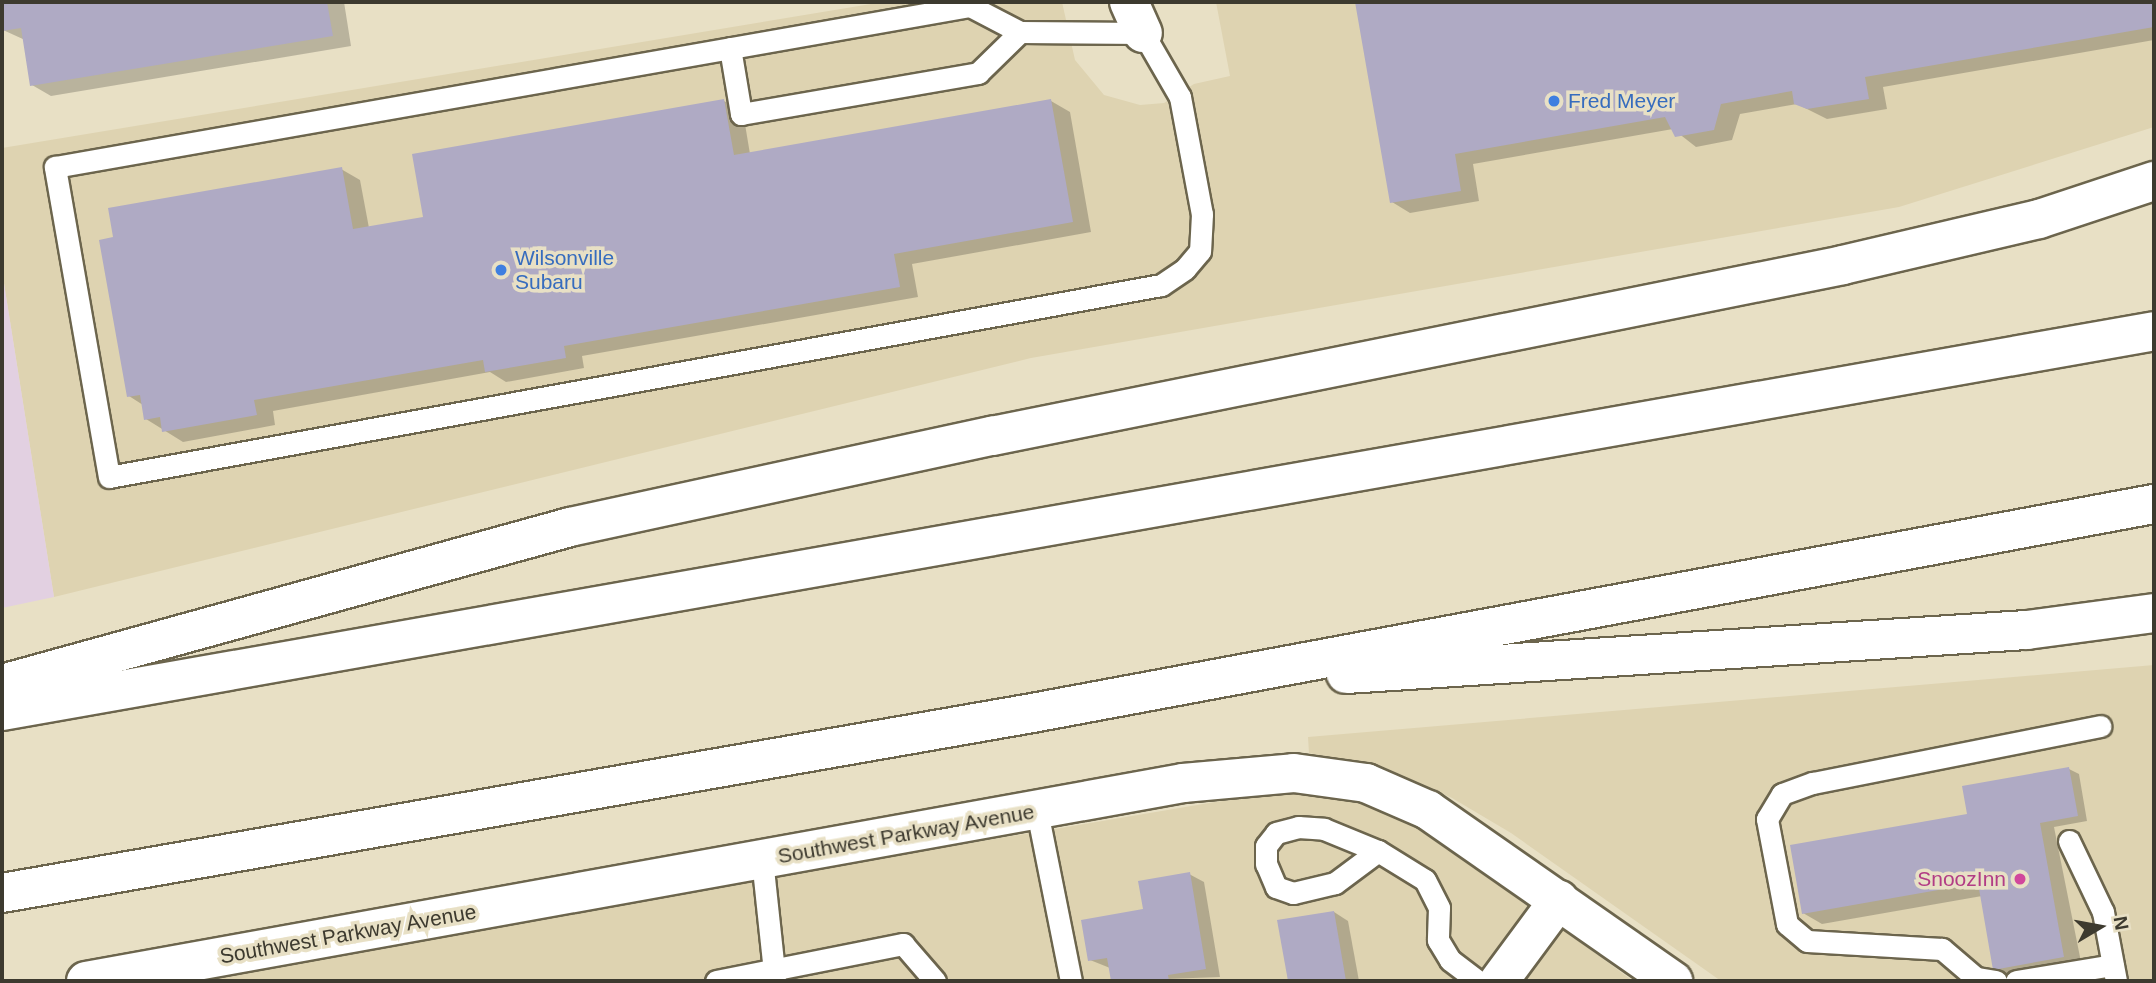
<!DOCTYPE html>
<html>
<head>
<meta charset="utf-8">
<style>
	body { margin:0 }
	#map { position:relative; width:2156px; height:983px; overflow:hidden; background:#e8e0c5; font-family:Arial,sans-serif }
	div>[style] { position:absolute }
	.built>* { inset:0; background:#ded3b1 }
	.industrial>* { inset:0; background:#e2d0e1 }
	.shadow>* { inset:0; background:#0003 }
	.building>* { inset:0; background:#afaac4 }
	.roads { filter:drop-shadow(2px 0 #6c654d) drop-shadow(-2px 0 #6c654d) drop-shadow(0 2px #6c654d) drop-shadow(0 -2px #6c654d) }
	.lane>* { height:21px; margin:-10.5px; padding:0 10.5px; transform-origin:10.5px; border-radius:10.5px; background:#fff }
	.street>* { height:38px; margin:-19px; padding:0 19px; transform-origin:19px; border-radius:19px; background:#fff }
	.secondary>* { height:38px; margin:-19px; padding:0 19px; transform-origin:19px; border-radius:19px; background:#fff }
	.highway>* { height:38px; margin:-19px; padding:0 19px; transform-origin:19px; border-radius:19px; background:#fff }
	.dots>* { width:19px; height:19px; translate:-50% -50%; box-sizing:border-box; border:4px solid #e8e0c5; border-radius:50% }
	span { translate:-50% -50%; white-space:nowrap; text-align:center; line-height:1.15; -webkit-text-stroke:7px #e8e0c5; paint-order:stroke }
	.shop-label { font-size:21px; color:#366cbe }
	.left { translate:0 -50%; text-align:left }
	.street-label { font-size:21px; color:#3d3a2f }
	.hotel-label { font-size:21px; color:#b23c85 }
	.right { translate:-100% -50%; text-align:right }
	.frame { position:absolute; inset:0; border:4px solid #3d3a2f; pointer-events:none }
	.north { position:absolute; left:2065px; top:892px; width:70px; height:70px; -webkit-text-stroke:5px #e8e0c5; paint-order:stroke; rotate:80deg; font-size:19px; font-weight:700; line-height:28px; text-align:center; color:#3d3a2f }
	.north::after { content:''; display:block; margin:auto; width:24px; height:32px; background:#3d3a2f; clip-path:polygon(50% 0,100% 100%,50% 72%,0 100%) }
</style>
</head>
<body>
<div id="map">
	<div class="built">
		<div style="clip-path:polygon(883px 2px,1062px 2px,1075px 60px,1104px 95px,1140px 105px,1164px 103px,1194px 84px,1230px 76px,1216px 2px,2154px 2px,2154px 127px,1899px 207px,1031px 358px,54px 597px,2px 271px,2px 148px)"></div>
		<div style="clip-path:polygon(2154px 665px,2154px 981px,1721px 981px,1511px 833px,1452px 798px,1383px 767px,1309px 753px,1308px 737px)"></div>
		<div style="clip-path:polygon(1292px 793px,1357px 798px,1428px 830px,1633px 981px,201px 981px,816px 869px,1215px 802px)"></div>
	</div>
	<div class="industrial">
		<div style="clip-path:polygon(2px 271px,54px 597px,2px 608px)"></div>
	</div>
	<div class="shadow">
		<div style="clip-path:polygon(2px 2px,344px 2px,351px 46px,51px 96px,32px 85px,25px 40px,3px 30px)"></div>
		<div style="clip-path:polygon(1357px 2px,2154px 2px,2154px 40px,1883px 87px,1887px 109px,1827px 119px,1797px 104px,1740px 114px,1732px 140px,1696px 147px,1673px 129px,1473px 164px,1479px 201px,1410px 213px,1392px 202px)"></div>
		<div style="clip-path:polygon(724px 101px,743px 112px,750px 154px,1051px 101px,1070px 112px,1091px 232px,912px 264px,918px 297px,582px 356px,584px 368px,506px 382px,490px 372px,273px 411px,275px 425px,183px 442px,146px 419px,143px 405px,129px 396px,341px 169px,360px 180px,369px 228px,425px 218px)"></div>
		<div style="clip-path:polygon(2069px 769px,2079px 774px,2087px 821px,2054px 827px,2082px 967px,2013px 979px,1995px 969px,1982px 896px,1822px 924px,1803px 913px,1969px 815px)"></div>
		<div style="clip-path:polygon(1189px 874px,1204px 882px,1220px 977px,1112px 981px,1110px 968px,1090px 960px)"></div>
		<div style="clip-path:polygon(1334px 912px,1348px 921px,1359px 981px,1289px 981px,1279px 922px)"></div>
	</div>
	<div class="building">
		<div style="clip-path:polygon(2px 2px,327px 2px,333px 36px,30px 86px,21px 28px,2px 31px)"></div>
		<div style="clip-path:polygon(1355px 2px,2154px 2px,2154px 27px,1865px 77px,1869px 99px,1807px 109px,1794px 104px,1792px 91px,1721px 104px,1714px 130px,1675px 137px,1665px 117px,1455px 154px,1461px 191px,1390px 203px)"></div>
		<div style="clip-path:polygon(724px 99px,734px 155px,1051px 99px,1073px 222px,894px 254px,900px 287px,564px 346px,566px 358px,485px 372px,483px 360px,254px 400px,257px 415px,162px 432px,160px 417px,144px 420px,140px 395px,127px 397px,99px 240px,113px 237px,108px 208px,342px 167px,353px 229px,423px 217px,412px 154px)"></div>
		<div style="clip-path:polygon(2069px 767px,2078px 816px,2040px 823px,2064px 957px,1993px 970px,1978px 883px,1802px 914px,1790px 845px,1967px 814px,1962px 786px)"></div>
		<div style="clip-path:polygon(1190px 872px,1206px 969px,1168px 975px,1169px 981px,1111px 981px,1107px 958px,1088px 961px,1081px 920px,1143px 909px,1138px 881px)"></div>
		<div style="clip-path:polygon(1334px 911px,1346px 981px,1288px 981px,1277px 920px)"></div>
	</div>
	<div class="roads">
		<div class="lane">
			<div style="left:970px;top:6px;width:56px;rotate:27.5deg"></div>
			<div style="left:1020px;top:32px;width:123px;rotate:0.5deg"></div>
			<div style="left:1143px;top:33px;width:74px;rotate:60deg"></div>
			<div style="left:1180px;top:97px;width:119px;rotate:79.4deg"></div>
			<div style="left:1202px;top:214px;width:37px;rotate:93deg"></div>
			<div style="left:1200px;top:251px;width:23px;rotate:130deg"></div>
			<div style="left:1185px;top:269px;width:29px;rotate:146deg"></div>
			<div style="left:1161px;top:285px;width:1069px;rotate:169.66deg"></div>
			<div style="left:109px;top:477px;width:315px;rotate:-99.9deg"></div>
			<div style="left:55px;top:167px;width:929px;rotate:-9.98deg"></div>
			<div style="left:730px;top:48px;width:67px;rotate:80.5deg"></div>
			<div style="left:741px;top:114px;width:241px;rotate:-9.8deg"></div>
			<div style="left:978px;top:73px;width:59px;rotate:-44.3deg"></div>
			<div style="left:1037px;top:811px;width:173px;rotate:78.7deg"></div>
			<div style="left:2069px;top:841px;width:79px;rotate:64.4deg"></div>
			<div style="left:2103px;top:912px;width:70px;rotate:79.3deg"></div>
			<div style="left:1378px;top:851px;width:54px;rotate:143.3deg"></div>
			<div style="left:1335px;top:883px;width:43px;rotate:166.6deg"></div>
			<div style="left:1293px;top:893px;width:18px;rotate:-161deg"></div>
			<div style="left:1276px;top:887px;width:25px;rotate:-113deg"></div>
			<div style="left:1266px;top:864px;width:18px;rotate:-90deg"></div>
			<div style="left:1266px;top:846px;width:16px;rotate:-52deg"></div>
			<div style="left:1276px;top:833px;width:23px;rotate:-15deg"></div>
			<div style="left:1298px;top:827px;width:26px;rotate:4deg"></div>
			<div style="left:1324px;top:829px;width:58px;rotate:22.2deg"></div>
			<div style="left:1378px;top:851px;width:55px;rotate:31.7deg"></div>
			<div style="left:1425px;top:880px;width:31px;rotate:63deg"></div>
			<div style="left:1439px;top:908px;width:32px;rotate:92deg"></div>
			<div style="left:1438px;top:940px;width:23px;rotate:59deg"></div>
			<div style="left:1450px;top:960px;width:35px;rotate:37deg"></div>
			<div style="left:762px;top:859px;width:123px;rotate:83.9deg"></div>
			<div style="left:716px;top:981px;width:191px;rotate:-11.2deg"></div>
			<div style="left:903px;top:944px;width:49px;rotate:49.1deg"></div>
			<div style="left:1996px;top:981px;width:20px;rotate:-171deg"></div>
			<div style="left:1976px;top:978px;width:45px;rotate:-139.5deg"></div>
			<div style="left:1942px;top:949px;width:135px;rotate:-176.6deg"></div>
			<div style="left:1807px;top:941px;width:26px;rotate:-140deg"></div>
			<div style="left:1787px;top:924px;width:107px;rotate:-100.8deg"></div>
			<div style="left:1767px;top:819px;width:29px;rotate:-59deg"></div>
			<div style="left:1782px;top:794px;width:33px;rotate:-20deg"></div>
			<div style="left:1813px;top:783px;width:293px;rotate:-11.2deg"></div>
			<div style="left:2016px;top:981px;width:98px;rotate:-9.4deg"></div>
		</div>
		<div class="street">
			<div style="left:1499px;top:981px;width:101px;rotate:-53.5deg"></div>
		</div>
		<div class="secondary">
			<div style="left:1129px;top:2px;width:34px;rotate:66deg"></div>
			<div style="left:86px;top:981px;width:1115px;rotate:-10.23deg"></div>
			<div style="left:1183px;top:783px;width:111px;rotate:-5.1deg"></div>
			<div style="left:1294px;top:773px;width:73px;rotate:7.9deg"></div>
			<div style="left:1366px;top:783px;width:68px;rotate:23.5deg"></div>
			<div style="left:1428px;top:810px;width:299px;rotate:34.9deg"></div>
		</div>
		<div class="highway">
			<div style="left:1346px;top:674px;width:682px;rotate:-3.7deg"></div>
			<div style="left:2027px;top:630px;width:128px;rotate:-7.6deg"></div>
			<div style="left:2px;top:684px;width:589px;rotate:-15.45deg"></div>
			<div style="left:570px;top:527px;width:432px;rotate:-12.2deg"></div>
			<div style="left:992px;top:436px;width:868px;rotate:-11.36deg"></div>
			<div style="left:1843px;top:265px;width:201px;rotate:-13.2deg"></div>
			<div style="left:2039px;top:219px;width:121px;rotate:-18.3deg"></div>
			<div style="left:2px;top:711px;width:2185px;rotate:-10.01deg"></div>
			<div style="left:2px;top:893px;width:1041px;rotate:-9.91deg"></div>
			<div style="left:1027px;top:714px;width:1146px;rotate:-10.56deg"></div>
		</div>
	</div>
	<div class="dots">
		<div style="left:1554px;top:101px;background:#3f7fe0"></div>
		<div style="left:501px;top:270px;background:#3f7fe0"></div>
		<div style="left:2020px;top:879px;background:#d1479c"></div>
	</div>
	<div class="shop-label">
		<span class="left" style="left:1568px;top:101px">Fred Meyer</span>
		<span class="left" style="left:515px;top:270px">Wilsonville<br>Subaru</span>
	</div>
	<div class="street-label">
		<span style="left:906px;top:834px;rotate:-10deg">Southwest Parkway Avenue</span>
		<span style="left:348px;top:934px;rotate:-10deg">Southwest Parkway Avenue</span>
	</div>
	<div class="hotel-label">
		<span class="right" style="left:2006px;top:879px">SnoozInn</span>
	</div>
	<div class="frame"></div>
	<div class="north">N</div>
</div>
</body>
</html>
